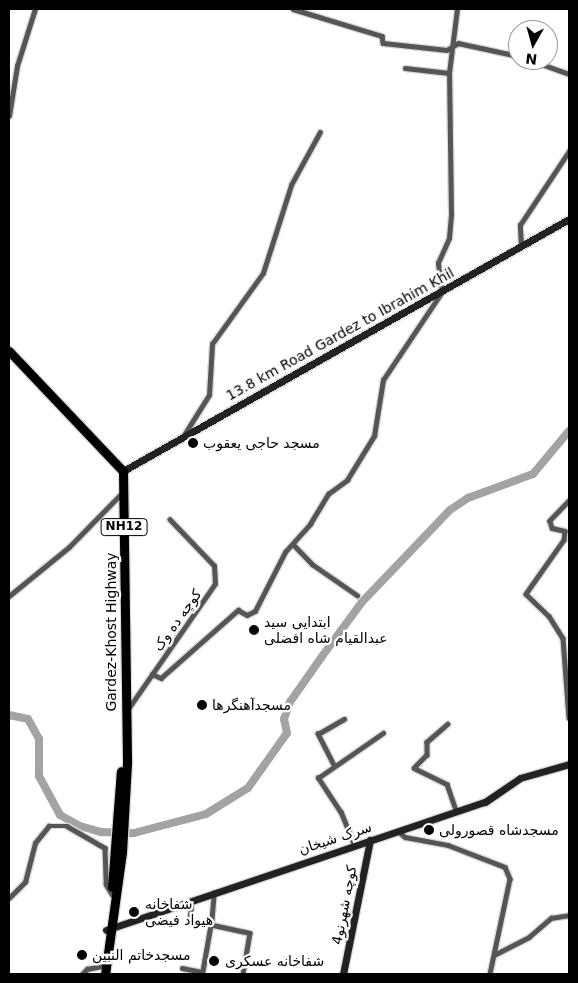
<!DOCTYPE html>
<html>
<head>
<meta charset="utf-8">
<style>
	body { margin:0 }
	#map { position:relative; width:578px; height:983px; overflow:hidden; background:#fff; font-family:"DejaVu Sans","Noto Naskh Arabic",sans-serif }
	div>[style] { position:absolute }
	.river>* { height:8px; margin:-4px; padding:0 4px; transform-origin:4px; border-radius:4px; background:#a3a3a3 }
	.roads { filter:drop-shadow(1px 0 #dbdbdb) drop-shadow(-1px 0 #dbdbdb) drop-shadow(0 1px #dbdbdb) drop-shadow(0 -1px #dbdbdb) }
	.street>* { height:4.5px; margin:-2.25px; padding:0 2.25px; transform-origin:2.25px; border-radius:2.25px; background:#555 }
	.secondary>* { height:7px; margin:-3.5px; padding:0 3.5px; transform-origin:3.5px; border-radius:3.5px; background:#222 }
	.highway>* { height:9px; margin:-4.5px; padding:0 4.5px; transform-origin:4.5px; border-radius:4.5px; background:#000 }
	.dots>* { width:14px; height:14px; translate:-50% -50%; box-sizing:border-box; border:2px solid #fff; border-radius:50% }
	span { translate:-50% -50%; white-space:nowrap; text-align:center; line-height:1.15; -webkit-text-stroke:4.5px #fff; paint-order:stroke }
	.shield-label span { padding:1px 4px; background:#fff; border:1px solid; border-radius:4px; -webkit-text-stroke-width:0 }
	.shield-label { font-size:12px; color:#000; font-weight:700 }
	.street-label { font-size:14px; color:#000 }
	.poi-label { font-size:14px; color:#000 }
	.left { translate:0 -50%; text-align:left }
	.frame { position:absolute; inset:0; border:10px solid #000; pointer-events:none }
	.north { position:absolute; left:508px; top:20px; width:50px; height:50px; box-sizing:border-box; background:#fff; border:1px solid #999; border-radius:50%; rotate:187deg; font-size:14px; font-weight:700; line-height:20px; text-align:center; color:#000 }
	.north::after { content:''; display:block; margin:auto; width:18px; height:22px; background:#000; clip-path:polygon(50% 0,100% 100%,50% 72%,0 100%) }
</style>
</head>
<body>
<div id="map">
	<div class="river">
		<div style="left:9px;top:715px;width:19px;rotate:12deg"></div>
		<div style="left:28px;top:719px;width:23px;rotate:61deg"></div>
		<div style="left:39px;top:739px;width:37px;rotate:90deg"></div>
		<div style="left:39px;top:776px;width:44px;rotate:61.7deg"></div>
		<div style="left:60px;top:815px;width:23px;rotate:29deg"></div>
		<div style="left:80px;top:826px;width:22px;rotate:16deg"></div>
		<div style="left:101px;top:832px;width:33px;rotate:2deg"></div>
		<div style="left:134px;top:833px;width:74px;rotate:-14.8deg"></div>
		<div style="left:206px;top:814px;width:49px;rotate:-31.8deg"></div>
		<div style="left:248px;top:788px;width:67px;rotate:-54.7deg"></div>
		<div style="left:287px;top:733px;width:14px;rotate:-102deg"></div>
		<div style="left:284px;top:719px;width:18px;rotate:-71deg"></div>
		<div style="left:290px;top:702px;width:57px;rotate:-54.9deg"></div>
		<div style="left:323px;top:655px;width:66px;rotate:-53.7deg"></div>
		<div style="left:362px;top:602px;width:127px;rotate:-46.3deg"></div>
		<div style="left:450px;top:510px;width:22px;rotate:-34deg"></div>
		<div style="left:468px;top:498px;width:69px;rotate:-20.3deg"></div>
		<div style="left:533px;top:474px;width:56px;rotate:-50.1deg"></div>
	</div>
	<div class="roads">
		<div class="street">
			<div style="left:293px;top:9px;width:93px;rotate:16.9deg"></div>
			<div style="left:382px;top:36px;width:7px;rotate:82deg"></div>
			<div style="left:383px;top:43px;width:64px;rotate:6.2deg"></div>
			<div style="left:447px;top:50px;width:13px;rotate:-32deg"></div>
			<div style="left:458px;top:43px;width:61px;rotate:12.2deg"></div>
			<div style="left:530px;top:60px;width:41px;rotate:19.7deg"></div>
			<div style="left:405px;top:68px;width:44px;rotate:6.5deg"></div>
			<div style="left:9px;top:116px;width:51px;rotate:-80.9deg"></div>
			<div style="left:17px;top:66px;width:60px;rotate:-72.5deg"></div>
			<div style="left:521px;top:247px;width:22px;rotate:-93deg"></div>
			<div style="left:520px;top:225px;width:89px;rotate:-56.5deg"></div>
			<div style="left:184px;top:435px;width:47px;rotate:-58deg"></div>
			<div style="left:209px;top:395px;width:51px;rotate:-86.6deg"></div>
			<div style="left:212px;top:344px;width:87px;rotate:-54.3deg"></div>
			<div style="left:263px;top:273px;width:92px;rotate:-72.3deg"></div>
			<div style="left:291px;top:185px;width:60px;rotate:-61.3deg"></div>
			<div style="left:569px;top:501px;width:28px;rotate:134deg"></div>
			<div style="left:550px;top:521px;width:7px;rotate:74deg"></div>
			<div style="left:552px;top:528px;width:13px;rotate:13deg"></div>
			<div style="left:565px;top:531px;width:9px;rotate:96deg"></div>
			<div style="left:564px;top:540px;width:66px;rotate:125.1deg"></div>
			<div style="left:526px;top:594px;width:32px;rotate:44deg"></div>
			<div style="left:549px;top:616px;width:26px;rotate:58deg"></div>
			<div style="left:563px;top:638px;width:80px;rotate:85.7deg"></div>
			<div style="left:293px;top:544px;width:28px;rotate:46deg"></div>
			<div style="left:312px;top:564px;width:55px;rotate:34.6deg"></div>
			<div style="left:9px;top:596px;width:77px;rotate:-39.2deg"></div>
			<div style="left:69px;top:547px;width:76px;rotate:-45.5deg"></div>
			<div style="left:152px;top:674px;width:10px;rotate:24deg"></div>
			<div style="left:161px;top:678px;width:103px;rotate:-41.4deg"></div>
			<div style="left:238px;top:610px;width:10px;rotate:29deg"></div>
			<div style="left:247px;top:615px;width:9px;rotate:-27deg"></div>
			<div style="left:255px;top:611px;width:66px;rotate:-63deg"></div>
			<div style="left:285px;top:552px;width:38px;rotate:-48deg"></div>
			<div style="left:310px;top:524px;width:35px;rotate:-59deg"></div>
			<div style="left:328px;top:494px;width:24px;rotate:-36deg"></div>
			<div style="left:347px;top:480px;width:52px;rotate:-58.5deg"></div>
			<div style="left:374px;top:436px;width:57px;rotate:-80.9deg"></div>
			<div style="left:383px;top:380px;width:106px;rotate:-56.2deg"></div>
			<div style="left:442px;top:292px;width:29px;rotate:-98deg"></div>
			<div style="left:438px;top:263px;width:27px;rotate:-66deg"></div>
			<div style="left:449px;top:238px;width:25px;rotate:-85deg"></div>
			<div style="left:451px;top:213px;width:140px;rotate:-90.8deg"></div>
			<div style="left:449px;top:73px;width:64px;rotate:-82.9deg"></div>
			<div style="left:128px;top:709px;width:152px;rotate:-55.2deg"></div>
			<div style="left:215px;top:584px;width:18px;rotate:-93deg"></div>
			<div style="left:214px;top:566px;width:64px;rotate:-133.7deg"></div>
			<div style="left:448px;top:724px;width:28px;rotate:139deg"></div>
			<div style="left:427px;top:742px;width:13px;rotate:90deg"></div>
			<div style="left:427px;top:755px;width:18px;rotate:135deg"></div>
			<div style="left:414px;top:768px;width:37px;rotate:26deg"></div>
			<div style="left:447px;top:784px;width:28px;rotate:71deg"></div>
			<div style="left:333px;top:764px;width:34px;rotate:-117deg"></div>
			<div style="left:318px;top:734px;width:30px;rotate:-30deg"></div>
			<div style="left:398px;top:831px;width:9px;rotate:41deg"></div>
			<div style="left:405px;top:837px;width:44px;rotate:10.5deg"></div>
			<div style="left:448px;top:845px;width:61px;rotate:21.1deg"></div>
			<div style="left:505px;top:867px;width:13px;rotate:67deg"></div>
			<div style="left:510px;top:879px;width:97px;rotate:101.9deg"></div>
			<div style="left:354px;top:845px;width:35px;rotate:-112deg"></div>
			<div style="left:341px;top:813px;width:42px;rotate:-123.3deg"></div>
			<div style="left:318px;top:778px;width:79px;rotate:-34.7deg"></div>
			<div style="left:9px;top:898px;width:23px;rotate:-45deg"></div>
			<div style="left:25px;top:882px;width:40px;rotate:-75.6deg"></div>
			<div style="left:35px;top:843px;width:22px;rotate:-51deg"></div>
			<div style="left:49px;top:826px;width:18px"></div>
			<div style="left:67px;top:826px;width:44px;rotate:30.1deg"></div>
			<div style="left:105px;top:848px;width:36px;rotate:88deg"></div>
			<div style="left:106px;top:884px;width:12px;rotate:59deg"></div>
			<div style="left:192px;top:901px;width:19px;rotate:96deg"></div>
			<div style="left:190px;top:920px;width:61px;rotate:12.2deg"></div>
			<div style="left:250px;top:933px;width:42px;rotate:99.7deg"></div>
			<div style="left:211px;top:925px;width:32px;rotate:-85deg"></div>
			<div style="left:494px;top:955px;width:39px;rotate:-27deg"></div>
			<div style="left:529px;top:937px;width:29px;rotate:-41deg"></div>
			<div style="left:551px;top:918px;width:18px;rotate:-9deg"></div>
			<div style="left:182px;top:968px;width:20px;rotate:11deg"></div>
			<div style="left:82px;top:974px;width:7px;rotate:-45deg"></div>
			<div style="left:87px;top:969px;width:20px;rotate:-11deg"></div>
			<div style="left:202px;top:974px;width:47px;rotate:-80.1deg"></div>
		</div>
		<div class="secondary">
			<div style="left:123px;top:471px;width:512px;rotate:-29.47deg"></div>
			<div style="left:106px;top:930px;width:400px;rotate:-18.7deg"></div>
			<div style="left:485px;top:802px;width:42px;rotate:-34.4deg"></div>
			<div style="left:520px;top:778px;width:51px;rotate:-15.9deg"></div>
			<div style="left:343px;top:974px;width:137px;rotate:-78.6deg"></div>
		</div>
		<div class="highway">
			<div style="left:9px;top:351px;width:166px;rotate:46.5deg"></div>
			<div style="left:123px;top:471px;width:292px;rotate:89.2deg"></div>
			<div style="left:127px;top:763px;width:89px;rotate:93.2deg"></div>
			<div style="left:122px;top:852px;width:123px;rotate:97.9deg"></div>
			<div style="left:112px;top:887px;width:116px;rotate:-85.6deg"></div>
		</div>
	</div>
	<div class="dots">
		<div style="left:193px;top:443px;background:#000"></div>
		<div style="left:254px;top:630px;background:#000"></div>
		<div style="left:202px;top:705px;background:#000"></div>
		<div style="left:429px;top:830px;background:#000"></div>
		<div style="left:134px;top:912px;background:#000"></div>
		<div style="left:82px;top:955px;background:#000"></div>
		<div style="left:214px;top:961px;background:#000"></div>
	</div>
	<div class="shield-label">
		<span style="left:124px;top:527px">NH12</span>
	</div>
	<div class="street-label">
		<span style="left:340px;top:334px;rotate:-29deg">13.8 km Road Gardez to Ibrahim Khil</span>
		<span style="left:177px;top:620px;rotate:-54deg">کوچه ده وک</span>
		<span style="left:111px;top:632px;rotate:-90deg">Gardez-Khost Highway</span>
		<span style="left:335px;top:838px;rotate:-18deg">سرک شیخان</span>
		<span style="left:344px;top:905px;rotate:-79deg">کوچه شهرنو4</span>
	</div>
	<div class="poi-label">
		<span class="left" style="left:203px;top:443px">مسجد حاجی یعقوب</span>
		<span class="left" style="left:264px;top:630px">ابتدایی سید<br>عبدالقیام شاه افضلی</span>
		<span class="left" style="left:212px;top:705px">مسجدآهنگرها</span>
		<span class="left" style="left:439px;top:830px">مسجدشاه قصورولی</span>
		<span class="left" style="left:145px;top:912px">شفاخانه<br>هیواد فیضی</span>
		<span class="left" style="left:92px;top:955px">مسجدخاتم النبین</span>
		<span class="left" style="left:225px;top:961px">شفاخانه عسکری</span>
	</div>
	<div class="frame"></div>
	<div class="north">N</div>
</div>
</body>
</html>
